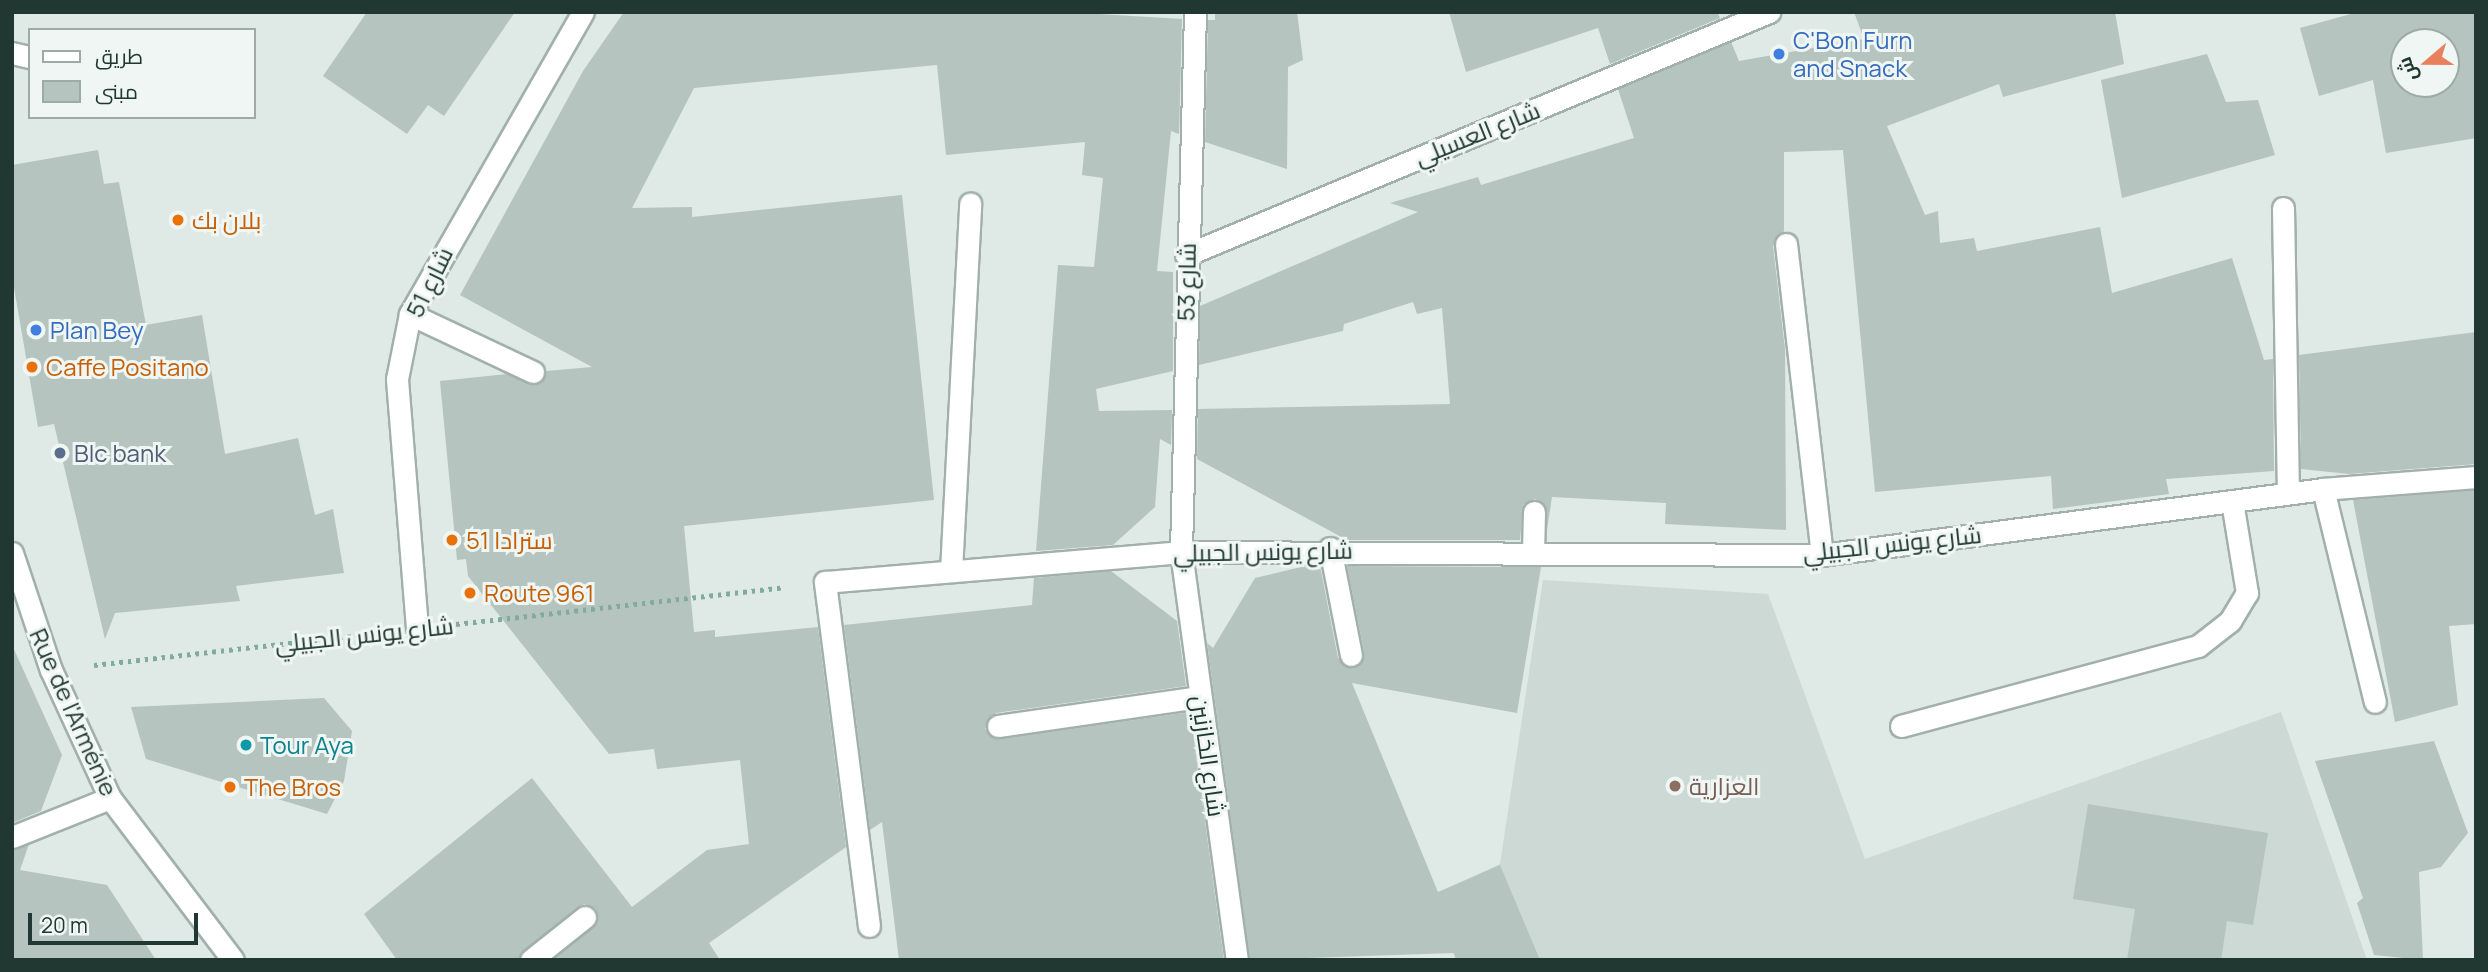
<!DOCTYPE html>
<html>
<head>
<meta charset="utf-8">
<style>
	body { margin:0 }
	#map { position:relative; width:2488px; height:972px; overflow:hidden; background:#dfe9e5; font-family:Manrope,Cairo,sans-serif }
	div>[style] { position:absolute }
	.built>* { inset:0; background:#cdd9d4 }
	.building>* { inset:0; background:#b5c4be }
	.path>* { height:4.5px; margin-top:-2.25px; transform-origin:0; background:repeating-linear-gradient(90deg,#82ab9e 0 3.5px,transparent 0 8.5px) }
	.roads { filter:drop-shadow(2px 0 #a2b0ac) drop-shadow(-2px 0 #a2b0ac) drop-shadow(0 2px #a2b0ac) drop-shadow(0 -2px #a2b0ac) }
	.lane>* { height:21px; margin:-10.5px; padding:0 10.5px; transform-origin:10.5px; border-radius:10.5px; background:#fff }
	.street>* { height:21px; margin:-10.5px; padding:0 10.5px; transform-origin:10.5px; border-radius:10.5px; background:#fff }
	.secondary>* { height:21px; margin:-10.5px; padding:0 10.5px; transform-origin:10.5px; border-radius:10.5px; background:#fff }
	.dots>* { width:19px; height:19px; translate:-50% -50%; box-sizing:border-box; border:4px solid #eff6f3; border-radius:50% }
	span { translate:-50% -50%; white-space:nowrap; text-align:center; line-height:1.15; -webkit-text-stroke:6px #eff6f3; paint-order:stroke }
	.shop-label { font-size:24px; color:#366cbe }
	.left { translate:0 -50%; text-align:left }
	.street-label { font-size:24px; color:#213832 }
	.food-label { font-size:24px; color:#c56008 }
	.service-label { font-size:24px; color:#4e5e75 }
	.culture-label { font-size:24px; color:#0d838f }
	.education-label { font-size:24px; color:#785e54 }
	.frame { position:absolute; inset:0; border:14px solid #213832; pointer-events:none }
	.legend { position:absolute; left:28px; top:28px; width:228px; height:91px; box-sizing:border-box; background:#eff6f3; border:2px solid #9daaa6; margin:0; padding:9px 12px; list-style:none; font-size:21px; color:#213832 }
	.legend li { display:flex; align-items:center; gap:14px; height:35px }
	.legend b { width:35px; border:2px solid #9daaa6 }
	.north { position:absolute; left:2390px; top:28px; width:70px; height:70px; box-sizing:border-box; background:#eff6f3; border:2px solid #9daaa6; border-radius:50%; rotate:250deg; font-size:19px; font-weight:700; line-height:28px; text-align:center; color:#213832 }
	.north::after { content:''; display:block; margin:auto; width:24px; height:32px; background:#e8805e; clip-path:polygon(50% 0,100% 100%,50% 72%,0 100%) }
	.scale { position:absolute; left:28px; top:913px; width:170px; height:32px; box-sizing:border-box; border:4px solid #213832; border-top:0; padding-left:9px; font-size:21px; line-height:24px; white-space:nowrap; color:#213832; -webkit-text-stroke:5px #eff6f3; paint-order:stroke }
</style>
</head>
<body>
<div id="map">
	<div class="built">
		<div style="clip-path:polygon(1543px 580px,1768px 594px,1865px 859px,2281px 712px,2367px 960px,1456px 960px,1431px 896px,1500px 864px)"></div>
	</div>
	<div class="building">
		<div style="clip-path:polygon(367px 12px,515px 12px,444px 116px,428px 105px,407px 134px,323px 76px)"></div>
		<div style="clip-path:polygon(624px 12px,1065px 12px,1182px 19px,1179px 134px,1171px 131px,1157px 271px,1173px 272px,1173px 371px,1096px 389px,1099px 411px,1172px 410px,1171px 445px,1160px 439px,1155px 507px,1113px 545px,1036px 551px,1058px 265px,1094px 267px,1103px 178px,1082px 175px,1085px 142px,946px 155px,937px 65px,694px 88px,632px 208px,692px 207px,692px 217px,902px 195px,934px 500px,684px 526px,694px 632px,715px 630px,715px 637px,818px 627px,846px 847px,709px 943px,720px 960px,552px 960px,597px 922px,596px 909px,584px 904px,518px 960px,397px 960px,364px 914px,532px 778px,632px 907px,707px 850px,749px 844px,740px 760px,657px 769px,654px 749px,609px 754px,468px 576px,466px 559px,457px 560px,440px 381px,507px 374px,535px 385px,546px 371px,592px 367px,460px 295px,583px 71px)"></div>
		<div style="clip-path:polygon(1215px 12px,1297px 12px,1303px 60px,1288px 67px,1287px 169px,1205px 142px,1208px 20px,1215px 20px)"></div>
		<div style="clip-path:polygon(1449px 12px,1717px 12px,1720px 18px,1610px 64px,1598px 28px,1466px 72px)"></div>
		<div style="clip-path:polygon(1854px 12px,2115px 12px,2124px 64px,2003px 97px,1999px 84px,1887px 126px,1925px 215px,1938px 211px,1940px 243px,1974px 238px,1977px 251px,2100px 227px,2112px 293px,2232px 258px,2264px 360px,2273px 359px,2274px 471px,2166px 479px,2169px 494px,2053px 509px,2051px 476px,1875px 492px,1843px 150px,1784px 152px,1784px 231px,1773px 246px,1785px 349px,1786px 530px,1665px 524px,1666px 503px,1552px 497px,1547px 530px,1545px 505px,1535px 499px,1523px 505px,1520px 540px,1347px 540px,1197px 459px,1198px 409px,1450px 404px,1442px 308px,1417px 314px,1413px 302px,1344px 324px,1343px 331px,1199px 365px,1200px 306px,1418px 212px,1390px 203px,1478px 177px,1481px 185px,1634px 138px,1618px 89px,1731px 42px,1739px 61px,1864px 39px)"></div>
		<div style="clip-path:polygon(evenodd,2358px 12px,2476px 12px,2476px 138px,2386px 153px,2373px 80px,2319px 96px,2300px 28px,2358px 12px,2404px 42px,2446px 42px,2446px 84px,2404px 84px,2404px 42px)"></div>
		<div style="clip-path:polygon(2207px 54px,2226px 102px,2258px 100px,2275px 155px,2122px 198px,2101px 80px)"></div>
		<div style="clip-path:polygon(98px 150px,104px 184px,119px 182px,146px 325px,202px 315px,225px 454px,298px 438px,315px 515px,333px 509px,344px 573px,236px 586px,240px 601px,115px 613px,105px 639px,54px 424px,38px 427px,12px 276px,12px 165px)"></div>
		<div style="clip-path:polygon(2476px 332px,2476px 464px,2349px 474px,2301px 469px,2299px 355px)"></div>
		<div style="clip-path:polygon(2476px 490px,2476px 624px,2449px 626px,2458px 705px,2395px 722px,2353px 500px)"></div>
		<div style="clip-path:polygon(1305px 566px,1320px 566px,1338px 658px,1353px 668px,1364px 652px,1347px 566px,1541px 567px,1517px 713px,1352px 683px,1438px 892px,1500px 865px,1540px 960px,1456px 960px,1454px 953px,1250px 960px,1207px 643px,1213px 648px,1255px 578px)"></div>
		<div style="clip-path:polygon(1111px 571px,1177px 621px,1186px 686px,996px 713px,985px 729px,1000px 739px,1190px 712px,1224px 960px,899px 960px,882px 822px,870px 830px,844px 625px,1032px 605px,1034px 578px)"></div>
		<div style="clip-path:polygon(12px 645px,62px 755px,41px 811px,12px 823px)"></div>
		<div style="clip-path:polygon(324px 698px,352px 731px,344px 781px,327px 814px,146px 759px,131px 707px)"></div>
		<div style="clip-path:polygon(2434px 741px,2468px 833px,2441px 867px,2419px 872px,2423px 960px,2374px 955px,2357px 903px,2363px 898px,2315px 761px)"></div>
		<div style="clip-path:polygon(2088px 804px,2268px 833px,2253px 925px,2227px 921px,2221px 960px,2127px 960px,2135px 909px,2073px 899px)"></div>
		<div style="clip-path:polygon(29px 844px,20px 870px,107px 885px,156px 960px,12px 960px,12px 850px)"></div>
	</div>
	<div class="path">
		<div style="left:456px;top:624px;width:330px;rotate:-6.4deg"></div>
		<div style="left:94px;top:665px;width:286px;rotate:-6.4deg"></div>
	</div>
	<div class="roads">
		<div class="lane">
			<div style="left:12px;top:53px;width:18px;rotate:13deg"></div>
			<div style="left:951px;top:571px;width:368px;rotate:-87deg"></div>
			<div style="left:1901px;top:726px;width:308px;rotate:-15.1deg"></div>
			<div style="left:2198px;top:646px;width:41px;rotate:-38deg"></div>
			<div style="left:2230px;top:621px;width:33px;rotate:-59deg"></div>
			<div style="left:2247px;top:593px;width:93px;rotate:-99.3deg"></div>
		</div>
		<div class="street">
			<div style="left:1195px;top:12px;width:540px;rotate:91.49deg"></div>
			<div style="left:1181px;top:552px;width:412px;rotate:82.2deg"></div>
			<div style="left:2283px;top:208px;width:285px;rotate:89deg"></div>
			<div style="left:1786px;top:244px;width:313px;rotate:83.4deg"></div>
			<div style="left:1186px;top:255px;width:632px;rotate:-22.63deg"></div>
			<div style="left:410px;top:314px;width:136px;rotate:25.2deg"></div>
			<div style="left:2323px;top:489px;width:219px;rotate:76.3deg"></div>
			<div style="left:1330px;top:548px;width:109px;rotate:78.9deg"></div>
			<div style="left:1533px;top:553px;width:41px;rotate:-88.6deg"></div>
			<div style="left:417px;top:628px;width:250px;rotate:-94.6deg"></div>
			<div style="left:397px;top:379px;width:66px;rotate:-78.7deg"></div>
			<div style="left:410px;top:314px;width:348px;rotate:-60.2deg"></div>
			<div style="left:998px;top:726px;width:204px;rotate:-8.2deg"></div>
			<div style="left:12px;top:837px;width:105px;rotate:-21.7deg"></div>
			<div style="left:869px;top:926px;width:347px;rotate:-97.3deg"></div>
			<div style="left:825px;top:582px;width:357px;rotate:-4.8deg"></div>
			<div style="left:1181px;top:552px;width:641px;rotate:0.27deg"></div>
			<div style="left:1822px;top:555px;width:505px;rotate:-7.5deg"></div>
			<div style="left:2323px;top:489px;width:153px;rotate:-4.5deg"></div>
			<div style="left:531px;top:960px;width:69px;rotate:-38.5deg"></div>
		</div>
		<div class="secondary">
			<div style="left:12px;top:553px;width:123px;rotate:71.6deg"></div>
			<div style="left:51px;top:670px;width:141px;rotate:65.3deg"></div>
			<div style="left:110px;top:798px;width:203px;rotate:52.8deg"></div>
		</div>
	</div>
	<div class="dots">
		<div style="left:1779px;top:54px;background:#3f7fe0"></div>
		<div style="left:178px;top:220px;background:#e8710a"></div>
		<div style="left:36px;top:330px;background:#3f7fe0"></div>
		<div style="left:32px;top:367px;background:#e8710a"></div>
		<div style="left:60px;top:453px;background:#5c6f8a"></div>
		<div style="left:452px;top:540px;background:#e8710a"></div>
		<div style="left:470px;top:593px;background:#e8710a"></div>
		<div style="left:246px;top:745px;background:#0f9aa8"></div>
		<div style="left:1675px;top:786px;background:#8d6e63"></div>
		<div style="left:230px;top:787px;background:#e8710a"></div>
	</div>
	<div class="shop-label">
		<span class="left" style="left:1793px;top:54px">C'Bon Furn<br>and Snack</span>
		<span class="left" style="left:50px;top:330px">Plan Bey</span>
	</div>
	<div class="street-label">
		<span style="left:1477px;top:133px;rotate:-22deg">شارع العسيلي</span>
		<span style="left:429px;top:282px;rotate:-64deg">شارع 51</span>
		<span style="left:1186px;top:282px;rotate:-89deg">شارع 53</span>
		<span style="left:1892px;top:543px;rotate:-6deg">شارع يونس الجبيلي</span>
		<span style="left:1263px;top:551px;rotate:-1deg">شارع يونس الجبيلي</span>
		<span style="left:364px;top:634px;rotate:-6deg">شارع يونس الجبيلي</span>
		<span style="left:74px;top:712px;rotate:66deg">Rue de l'Arménie</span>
		<span style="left:1209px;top:756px;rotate:82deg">شارع الخازنين</span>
	</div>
	<div class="food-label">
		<span class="left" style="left:192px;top:220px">بلان بك</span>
		<span class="left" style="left:46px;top:367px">Caffe Positano</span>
		<span class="left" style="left:466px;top:540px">سترادا 51</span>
		<span class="left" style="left:484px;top:593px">Route 961</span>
		<span class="left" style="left:244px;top:787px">The Bros</span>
	</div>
	<div class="service-label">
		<span class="left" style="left:74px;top:453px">Blc bank</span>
	</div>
	<div class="culture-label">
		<span class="left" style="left:260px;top:745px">Tour Aya</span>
	</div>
	<div class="education-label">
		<span class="left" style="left:1689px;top:786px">العزارية</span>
	</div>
	<div class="frame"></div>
	<ul class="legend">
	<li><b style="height:9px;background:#fff"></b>طريق</li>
	<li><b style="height:19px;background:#b5c4be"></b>مبنى</li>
	</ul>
	<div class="north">ش</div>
	<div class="scale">20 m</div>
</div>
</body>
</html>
